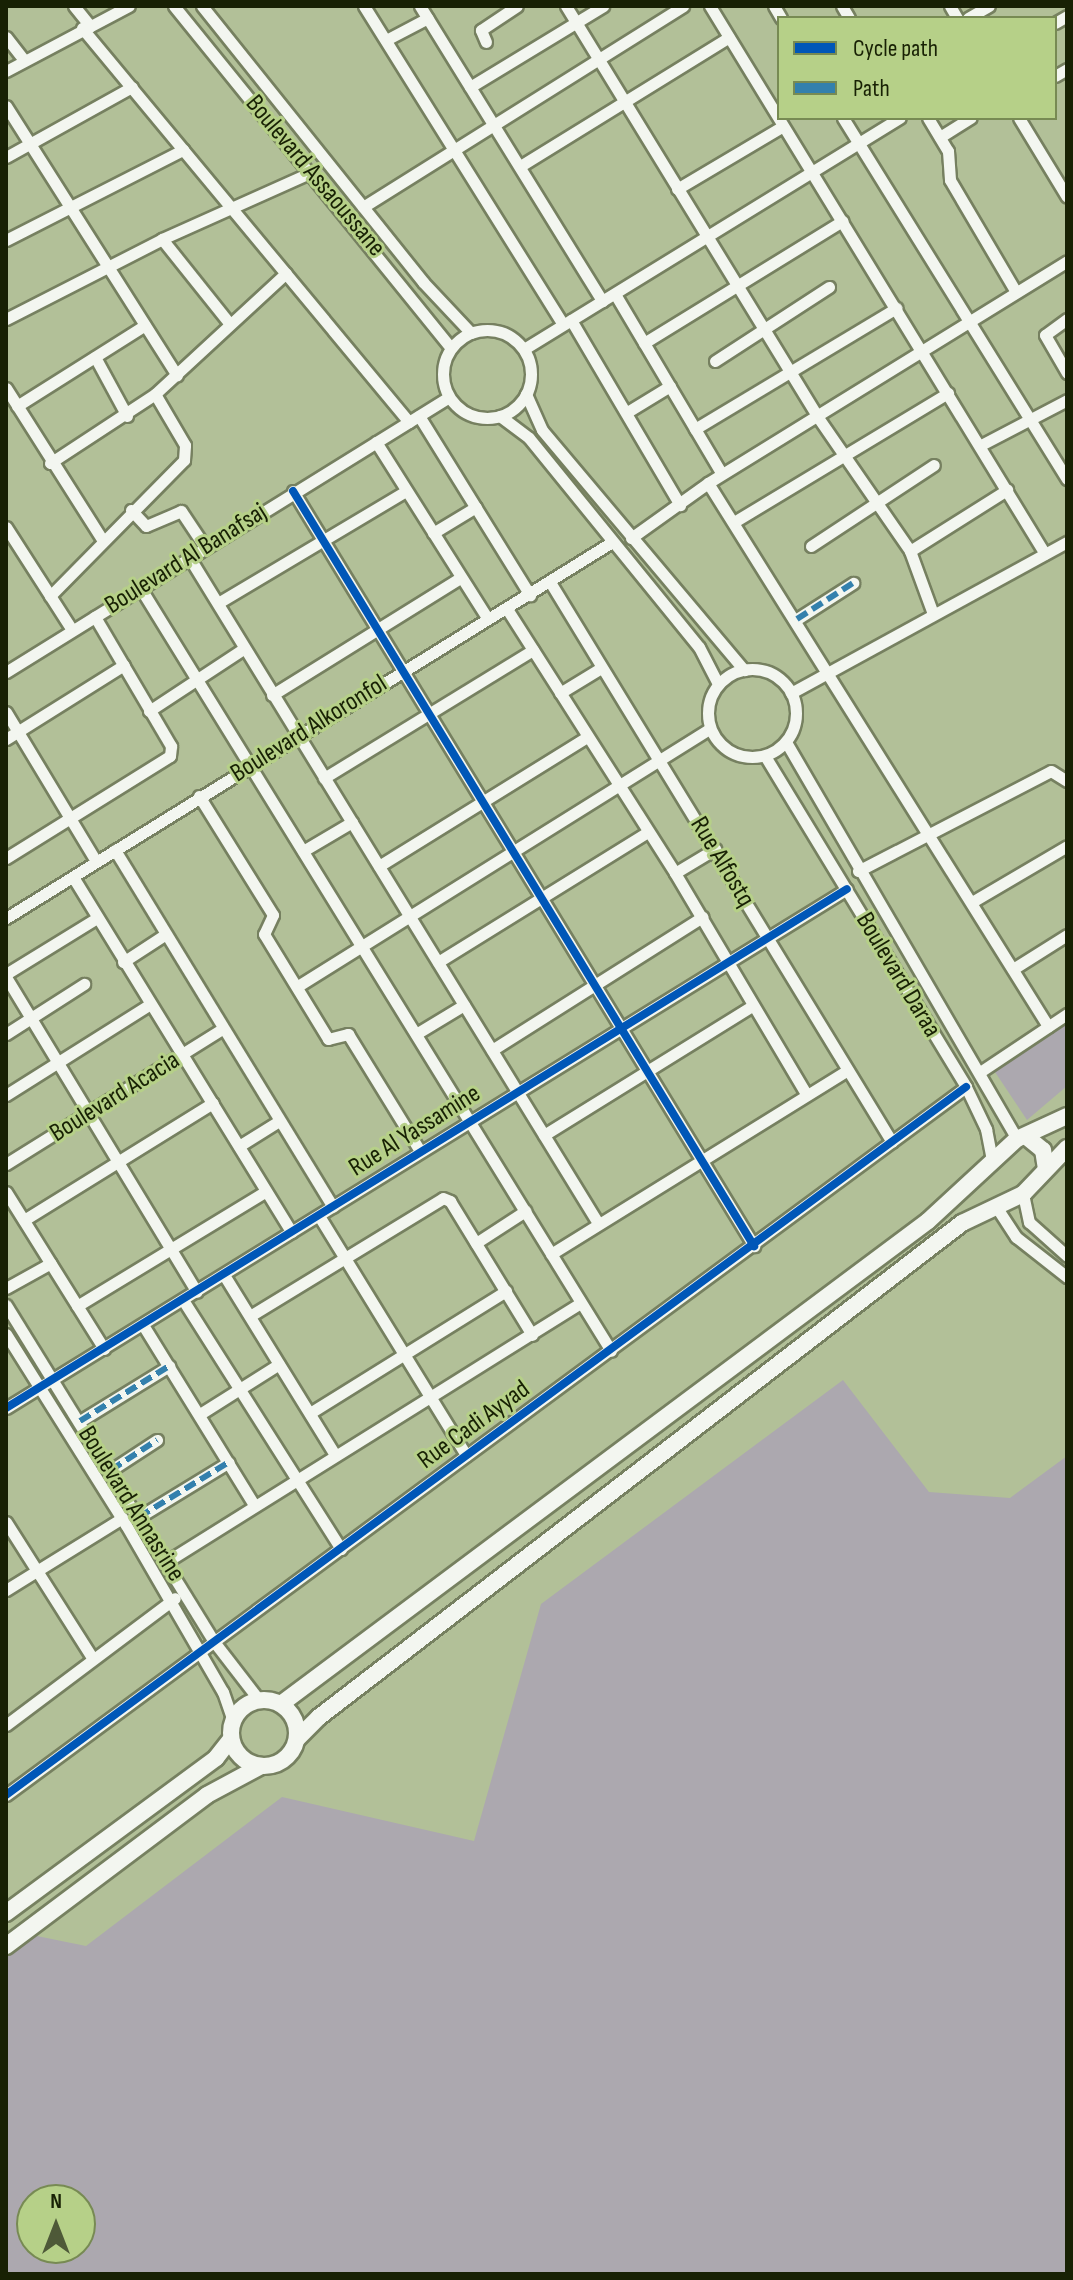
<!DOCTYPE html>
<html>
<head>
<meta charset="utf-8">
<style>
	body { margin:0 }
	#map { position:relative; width:1073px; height:2280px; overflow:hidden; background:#b2c098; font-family:"Sofia Sans Condensed",sans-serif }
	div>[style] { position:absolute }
	.green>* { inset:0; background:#aca8af }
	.roads { filter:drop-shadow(2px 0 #768060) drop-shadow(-2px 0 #768060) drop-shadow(0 2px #768060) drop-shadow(0 -2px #768060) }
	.minor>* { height:11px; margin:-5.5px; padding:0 5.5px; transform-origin:5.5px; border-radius:5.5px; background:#f3f6f0 }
	.minor>.ring { margin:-5.5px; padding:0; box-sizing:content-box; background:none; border:11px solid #f3f6f0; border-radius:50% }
	.secondary>* { height:16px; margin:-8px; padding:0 8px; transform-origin:8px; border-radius:8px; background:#f3f6f0 }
	.secondary>.ring { margin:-8px; padding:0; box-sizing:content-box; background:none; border:16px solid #f3f6f0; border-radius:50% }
	.quiet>* { height:6px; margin-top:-3px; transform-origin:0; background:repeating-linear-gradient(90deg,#3380ad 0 12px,transparent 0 18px) }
	.cycleway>* { height:8px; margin:-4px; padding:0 4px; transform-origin:4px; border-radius:4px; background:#0057b8 }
	span { translate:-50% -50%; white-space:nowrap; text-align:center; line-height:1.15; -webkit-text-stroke:6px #b6d088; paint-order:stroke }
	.street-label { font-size:26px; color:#182104 }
	.frame { position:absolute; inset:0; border:8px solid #182104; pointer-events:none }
	.legend { position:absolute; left:777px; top:16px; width:280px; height:104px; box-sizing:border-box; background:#b6d088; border:2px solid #778a53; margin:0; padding:10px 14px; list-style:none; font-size:24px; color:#182104 }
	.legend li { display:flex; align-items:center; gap:16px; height:40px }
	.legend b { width:40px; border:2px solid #778a53 }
	.north { position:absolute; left:16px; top:2184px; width:80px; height:80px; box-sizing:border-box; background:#b6d088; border:2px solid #778a53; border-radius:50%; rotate:0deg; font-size:22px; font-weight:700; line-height:32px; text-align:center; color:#182104 }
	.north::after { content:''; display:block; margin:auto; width:28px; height:36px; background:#4e5938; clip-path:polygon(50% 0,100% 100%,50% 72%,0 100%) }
</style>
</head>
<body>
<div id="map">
	<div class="green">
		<div style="clip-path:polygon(1067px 1017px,1067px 1086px,1027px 1120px,991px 1066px)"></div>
		<div style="clip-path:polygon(evenodd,843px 1380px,929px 1492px,1010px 1498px,1067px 1456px,1067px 2274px,6px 2274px,6px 1955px,32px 1935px,86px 1946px,282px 1797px,474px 1841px,541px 1604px,843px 1380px,32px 2200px,80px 2200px,80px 2248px,32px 2248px,32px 2200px)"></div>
	</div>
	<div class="roads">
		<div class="minor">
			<div style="left:74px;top:6px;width:26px;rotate:51deg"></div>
			<div style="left:174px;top:6px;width:440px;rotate:51deg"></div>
			<div style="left:202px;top:6px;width:354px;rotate:51.3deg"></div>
			<div style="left:423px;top:282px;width:70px;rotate:46.7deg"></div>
			<div style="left:364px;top:6px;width:375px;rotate:58deg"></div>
			<div style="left:420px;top:6px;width:347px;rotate:58.3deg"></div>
			<div style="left:566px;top:6px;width:481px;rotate:58.5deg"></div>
			<div style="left:817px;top:416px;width:164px;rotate:55.4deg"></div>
			<div style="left:910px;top:551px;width:67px;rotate:69.9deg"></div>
			<div style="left:710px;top:6px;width:642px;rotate:58.56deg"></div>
			<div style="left:774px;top:6px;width:14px;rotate:60deg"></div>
			<div style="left:842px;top:6px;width:14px;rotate:60deg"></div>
			<div style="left:950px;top:6px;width:14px;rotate:60deg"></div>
			<div style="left:968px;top:18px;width:24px;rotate:-30deg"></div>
			<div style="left:1055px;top:23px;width:14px;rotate:-30deg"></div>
			<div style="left:82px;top:28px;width:512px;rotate:50.31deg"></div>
			<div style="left:6px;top:37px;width:29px;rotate:52deg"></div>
			<div style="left:386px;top:40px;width:47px;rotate:-27.6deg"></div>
			<div style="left:486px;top:42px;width:13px;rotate:-113deg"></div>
			<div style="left:481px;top:30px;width:43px;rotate:-33.7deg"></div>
			<div style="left:6px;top:71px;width:139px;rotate:-27.9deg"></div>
			<div style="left:1055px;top:76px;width:14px;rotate:-30deg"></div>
			<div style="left:470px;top:87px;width:156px;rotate:-31.3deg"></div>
			<div style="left:6px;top:106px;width:319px;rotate:57.6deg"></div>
			<div style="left:843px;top:118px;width:425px;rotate:58.2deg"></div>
			<div style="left:928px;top:118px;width:39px;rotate:59deg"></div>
			<div style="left:948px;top:151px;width:29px;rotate:86deg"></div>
			<div style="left:950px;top:180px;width:130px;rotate:59.5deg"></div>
			<div style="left:1019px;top:118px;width:92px;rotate:58.7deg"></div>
			<div style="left:940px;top:137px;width:36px;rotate:-32deg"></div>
			<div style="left:6px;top:157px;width:144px;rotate:-29.1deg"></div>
			<div style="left:522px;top:165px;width:243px;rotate:-31.7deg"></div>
			<div style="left:677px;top:189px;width:123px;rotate:-30.7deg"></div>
			<div style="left:363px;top:207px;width:378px;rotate:-32.1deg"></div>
			<div style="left:162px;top:239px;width:107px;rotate:51.4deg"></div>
			<div style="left:6px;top:240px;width:199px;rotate:-27deg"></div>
			<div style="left:615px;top:294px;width:209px;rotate:59.3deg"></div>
			<div style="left:6px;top:319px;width:175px;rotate:-27.1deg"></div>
			<div style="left:162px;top:239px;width:164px;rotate:-24.1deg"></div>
			<div style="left:1067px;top:319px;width:27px;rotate:144deg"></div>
			<div style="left:1045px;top:335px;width:44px;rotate:59.9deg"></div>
			<div style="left:571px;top:320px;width:215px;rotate:59.5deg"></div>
			<div class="ring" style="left:443px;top:330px;width:77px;height:77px"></div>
			<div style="left:644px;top:343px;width:233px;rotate:-31.6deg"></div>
			<div style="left:524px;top:349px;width:441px;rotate:-31.6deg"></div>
			<div style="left:95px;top:357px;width:67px;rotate:61.5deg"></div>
			<div style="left:715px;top:361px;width:136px;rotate:-33deg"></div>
			<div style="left:6px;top:388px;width:179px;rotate:57.6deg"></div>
			<div style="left:526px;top:394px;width:39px;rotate:66deg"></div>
			<div style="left:542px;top:430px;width:314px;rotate:49.9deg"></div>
			<div style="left:17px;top:406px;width:151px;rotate:-32.3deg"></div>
			<div style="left:629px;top:411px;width:48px;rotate:-31.4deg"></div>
			<div style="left:419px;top:416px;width:211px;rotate:58.2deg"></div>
			<div style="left:500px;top:416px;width:36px;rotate:37deg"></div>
			<div style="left:529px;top:438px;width:269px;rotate:50.9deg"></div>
			<div style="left:699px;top:647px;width:42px;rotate:62.8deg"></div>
			<div style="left:695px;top:429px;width:235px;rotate:-31deg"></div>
			<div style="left:376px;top:442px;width:209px;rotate:57.7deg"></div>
			<div style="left:981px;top:445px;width:97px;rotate:-27.6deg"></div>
			<div style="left:50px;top:463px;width:126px;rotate:-33.3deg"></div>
			<div style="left:155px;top:394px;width:178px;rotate:-42.7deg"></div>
			<div style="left:708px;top:483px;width:641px;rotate:57.95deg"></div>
			<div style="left:293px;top:491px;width:885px;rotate:58.59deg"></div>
			<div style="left:131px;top:510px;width:22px;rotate:47deg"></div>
			<div style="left:146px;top:526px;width:38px;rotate:-23deg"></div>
			<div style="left:181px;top:511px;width:43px;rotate:56.3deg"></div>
			<div style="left:734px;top:522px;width:250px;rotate:-31.1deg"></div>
			<div style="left:6px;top:527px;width:122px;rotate:57.3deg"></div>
			<div style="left:433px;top:533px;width:50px;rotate:-31.2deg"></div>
			<div style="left:631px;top:538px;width:95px;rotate:-35.5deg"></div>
			<div style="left:708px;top:483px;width:422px;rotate:-31.7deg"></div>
			<div style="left:811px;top:546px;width:147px;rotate:-33.4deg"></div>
			<div style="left:910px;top:551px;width:115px;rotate:-32.2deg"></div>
			<div style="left:189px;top:557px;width:782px;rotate:58.45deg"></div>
			<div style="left:550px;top:582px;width:656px;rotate:58.59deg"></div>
			<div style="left:141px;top:589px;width:895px;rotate:58.33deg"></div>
			<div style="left:50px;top:596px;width:191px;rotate:-45.4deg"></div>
			<div style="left:184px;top:460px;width:15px;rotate:-86deg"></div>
			<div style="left:185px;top:445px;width:59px;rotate:-120.5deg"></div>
			<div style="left:218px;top:603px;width:219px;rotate:-30.8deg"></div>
			<div style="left:507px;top:609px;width:313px;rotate:57.5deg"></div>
			<div style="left:675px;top:873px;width:258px;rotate:59.3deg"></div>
			<div style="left:797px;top:619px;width:67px;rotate:-32.7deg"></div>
			<div class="ring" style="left:708px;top:669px;width:77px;height:77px"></div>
			<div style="left:6px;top:672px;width:521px;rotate:-31.83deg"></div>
			<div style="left:560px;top:693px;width:48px;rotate:-31.4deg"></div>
			<div style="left:791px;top:693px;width:315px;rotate:-28.7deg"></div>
			<div style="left:272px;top:695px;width:221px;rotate:-31.9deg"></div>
			<div style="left:149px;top:711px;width:113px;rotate:-33.4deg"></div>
			<div style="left:6px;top:712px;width:174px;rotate:58.9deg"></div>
			<div style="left:6px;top:739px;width:139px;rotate:-32.1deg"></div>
			<div style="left:786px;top:742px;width:459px;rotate:59.8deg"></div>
			<div style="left:765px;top:756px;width:387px;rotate:58.7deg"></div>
			<div style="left:966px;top:1087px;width:47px;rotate:64.5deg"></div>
			<div style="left:986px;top:1129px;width:31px;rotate:79deg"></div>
			<div style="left:324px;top:778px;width:245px;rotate:-31.5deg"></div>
			<div style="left:199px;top:796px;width:140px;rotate:58.1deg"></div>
			<div style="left:273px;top:915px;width:21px;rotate:115deg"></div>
			<div style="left:264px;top:934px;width:123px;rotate:58.6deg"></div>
			<div style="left:328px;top:1039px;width:21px;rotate:-14deg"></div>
			<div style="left:348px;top:1034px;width:137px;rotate:58.4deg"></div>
			<div style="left:115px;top:850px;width:418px;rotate:58.6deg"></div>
			<div style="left:303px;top:851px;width:57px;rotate:-30.6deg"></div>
			<div style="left:6px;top:858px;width:193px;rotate:-31.9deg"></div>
			<div style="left:170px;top:756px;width:10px;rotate:-84deg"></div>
			<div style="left:171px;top:746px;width:150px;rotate:-120.5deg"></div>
			<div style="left:379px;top:866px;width:245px;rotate:-31.8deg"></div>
			<div style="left:858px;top:871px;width:217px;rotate:-27.4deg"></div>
			<div style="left:1051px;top:771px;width:19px;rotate:32deg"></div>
			<div style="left:675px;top:873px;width:47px;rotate:-31deg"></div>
			<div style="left:73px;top:877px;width:417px;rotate:58.4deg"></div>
			<div style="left:972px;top:902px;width:110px;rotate:-30.5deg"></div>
			<div style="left:6px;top:918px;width:713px;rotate:-31.82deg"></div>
			<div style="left:123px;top:962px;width:51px;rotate:-33.1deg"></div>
			<div style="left:438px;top:962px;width:247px;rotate:-31.8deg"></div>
			<div style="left:1013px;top:969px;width:64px;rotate:-32.2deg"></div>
			<div style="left:6px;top:974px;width:107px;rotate:-31.6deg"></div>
			<div style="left:6px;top:977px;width:368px;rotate:58.8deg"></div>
			<div style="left:298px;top:986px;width:486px;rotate:-32deg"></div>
			<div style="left:6px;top:1034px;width:93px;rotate:-32.7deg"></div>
			<div style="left:416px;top:1034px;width:56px;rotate:-31.1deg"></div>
			<div style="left:492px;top:1050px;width:249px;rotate:-32.3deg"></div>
			<div style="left:980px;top:1072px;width:105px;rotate:-33.7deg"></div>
			<div style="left:6px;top:1095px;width:169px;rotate:-32.2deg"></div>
			<div style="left:544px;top:1135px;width:245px;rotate:-31.8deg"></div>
			<div style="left:239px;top:1146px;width:47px;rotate:-32deg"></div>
			<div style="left:6px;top:1164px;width:255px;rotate:-32deg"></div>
			<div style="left:6px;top:1192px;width:185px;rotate:58deg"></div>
			<div style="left:1023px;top:1194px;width:29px;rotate:78deg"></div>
			<div style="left:1029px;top:1222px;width:51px;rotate:41.8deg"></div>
			<div style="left:997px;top:1208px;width:35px;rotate:57deg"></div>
			<div style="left:1016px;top:1237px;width:65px;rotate:38.1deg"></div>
			<div style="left:319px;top:1216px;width:281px;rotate:58.4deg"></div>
			<div style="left:24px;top:1220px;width:222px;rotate:-31.8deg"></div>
			<div style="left:476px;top:1243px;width:59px;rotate:-33.1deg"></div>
			<div style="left:551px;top:1254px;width:349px;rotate:-31.8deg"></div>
			<div style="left:224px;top:1275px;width:211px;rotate:58.3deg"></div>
			<div style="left:6px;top:1288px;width:51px;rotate:-29.1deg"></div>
			<div style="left:183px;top:1300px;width:295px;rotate:57.6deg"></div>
			<div style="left:6px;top:1305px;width:397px;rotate:58.3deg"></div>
			<div style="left:215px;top:1643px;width:72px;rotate:52.3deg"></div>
			<div style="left:77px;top:1306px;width:221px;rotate:-31.3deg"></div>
			<div style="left:250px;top:1316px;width:226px;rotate:-31.4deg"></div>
			<div style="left:443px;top:1198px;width:8px;rotate:23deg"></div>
			<div style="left:450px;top:1201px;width:157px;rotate:58.5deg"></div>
			<div style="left:143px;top:1325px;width:211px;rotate:58.3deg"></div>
			<div style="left:6px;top:1334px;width:226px;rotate:57.9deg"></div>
			<div style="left:126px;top:1525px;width:193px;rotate:59.9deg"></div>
			<div style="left:223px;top:1692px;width:31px;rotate:71deg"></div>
			<div style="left:6px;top:1408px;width:988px;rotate:-31.68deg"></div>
			<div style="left:310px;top:1413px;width:231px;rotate:-31.9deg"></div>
			<div style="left:200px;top:1414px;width:93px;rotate:-32.3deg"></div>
			<div style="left:80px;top:1421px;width:105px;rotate:-31.7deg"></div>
			<div style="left:111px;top:1470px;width:55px;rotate:-33.1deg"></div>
			<div style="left:139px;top:1517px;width:105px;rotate:-31.4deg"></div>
			<div style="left:6px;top:1522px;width:162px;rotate:57.6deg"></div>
			<div style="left:166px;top:1562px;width:489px;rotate:-32deg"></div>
			<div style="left:6px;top:1590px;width:137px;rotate:-31.8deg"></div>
			<div style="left:6px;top:1725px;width:211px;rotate:-36.9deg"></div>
			<div style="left:6px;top:1795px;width:1193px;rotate:-36.41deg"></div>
		</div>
		<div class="secondary">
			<div style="left:1028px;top:1138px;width:19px;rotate:39deg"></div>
			<div style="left:1043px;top:1150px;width:18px;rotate:81deg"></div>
			<div class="ring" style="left:231px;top:1700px;width:50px;height:50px"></div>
			<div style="left:281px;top:1704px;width:807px;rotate:-36.74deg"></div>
			<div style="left:928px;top:1221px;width:121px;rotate:-42.7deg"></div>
			<div style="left:1017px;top:1139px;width:55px;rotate:-24.7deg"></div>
			<div style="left:297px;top:1739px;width:31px;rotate:-45deg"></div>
			<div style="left:319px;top:1717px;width:811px;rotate:-37.53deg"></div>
			<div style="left:962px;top:1223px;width:68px;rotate:-25.4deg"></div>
			<div style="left:1023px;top:1194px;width:64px;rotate:-46.3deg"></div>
			<div style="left:6px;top:1913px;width:261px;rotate:-36.4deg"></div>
			<div style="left:216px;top:1758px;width:24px;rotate:-52deg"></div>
			<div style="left:6px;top:1946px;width:251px;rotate:-36.9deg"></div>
			<div style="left:207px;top:1795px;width:61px;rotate:-28.2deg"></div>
		</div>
	</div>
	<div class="quiet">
		<div style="left:797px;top:619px;width:67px;rotate:-32.7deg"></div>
		<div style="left:80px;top:1421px;width:105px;rotate:-31.7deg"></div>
		<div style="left:111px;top:1470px;width:55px;rotate:-33.1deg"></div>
		<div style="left:139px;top:1517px;width:105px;rotate:-31.4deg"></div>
	</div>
	<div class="cycleway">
		<div style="left:293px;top:491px;width:885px;rotate:58.59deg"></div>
		<div style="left:6px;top:1408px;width:988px;rotate:-31.68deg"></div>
		<div style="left:6px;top:1795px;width:1193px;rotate:-36.41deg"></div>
	</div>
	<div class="street-label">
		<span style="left:315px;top:176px;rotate:50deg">Boulevard Assaoussane</span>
		<span style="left:186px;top:559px;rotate:-32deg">Boulevard Al Banafsaj</span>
		<span style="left:309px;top:729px;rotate:-32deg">Boulevard Alkoronfol</span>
		<span style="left:722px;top:862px;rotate:59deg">Rue Alfostq</span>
		<span style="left:898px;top:975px;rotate:59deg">Boulevard Daraa</span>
		<span style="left:115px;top:1097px;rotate:-32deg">Boulevard Acacia</span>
		<span style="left:415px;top:1131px;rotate:-32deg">Rue Al Yassamine</span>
		<span style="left:474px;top:1425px;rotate:-36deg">Rue Cadi Ayyad</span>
		<span style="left:131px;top:1504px;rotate:58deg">Boulevard Annasrine</span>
	</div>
	<div class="frame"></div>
	<ul class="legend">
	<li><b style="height:10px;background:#0057b8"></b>Cycle path</li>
	<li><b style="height:10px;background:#3380ad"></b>Path</li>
	</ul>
	<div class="north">N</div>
</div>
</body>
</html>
